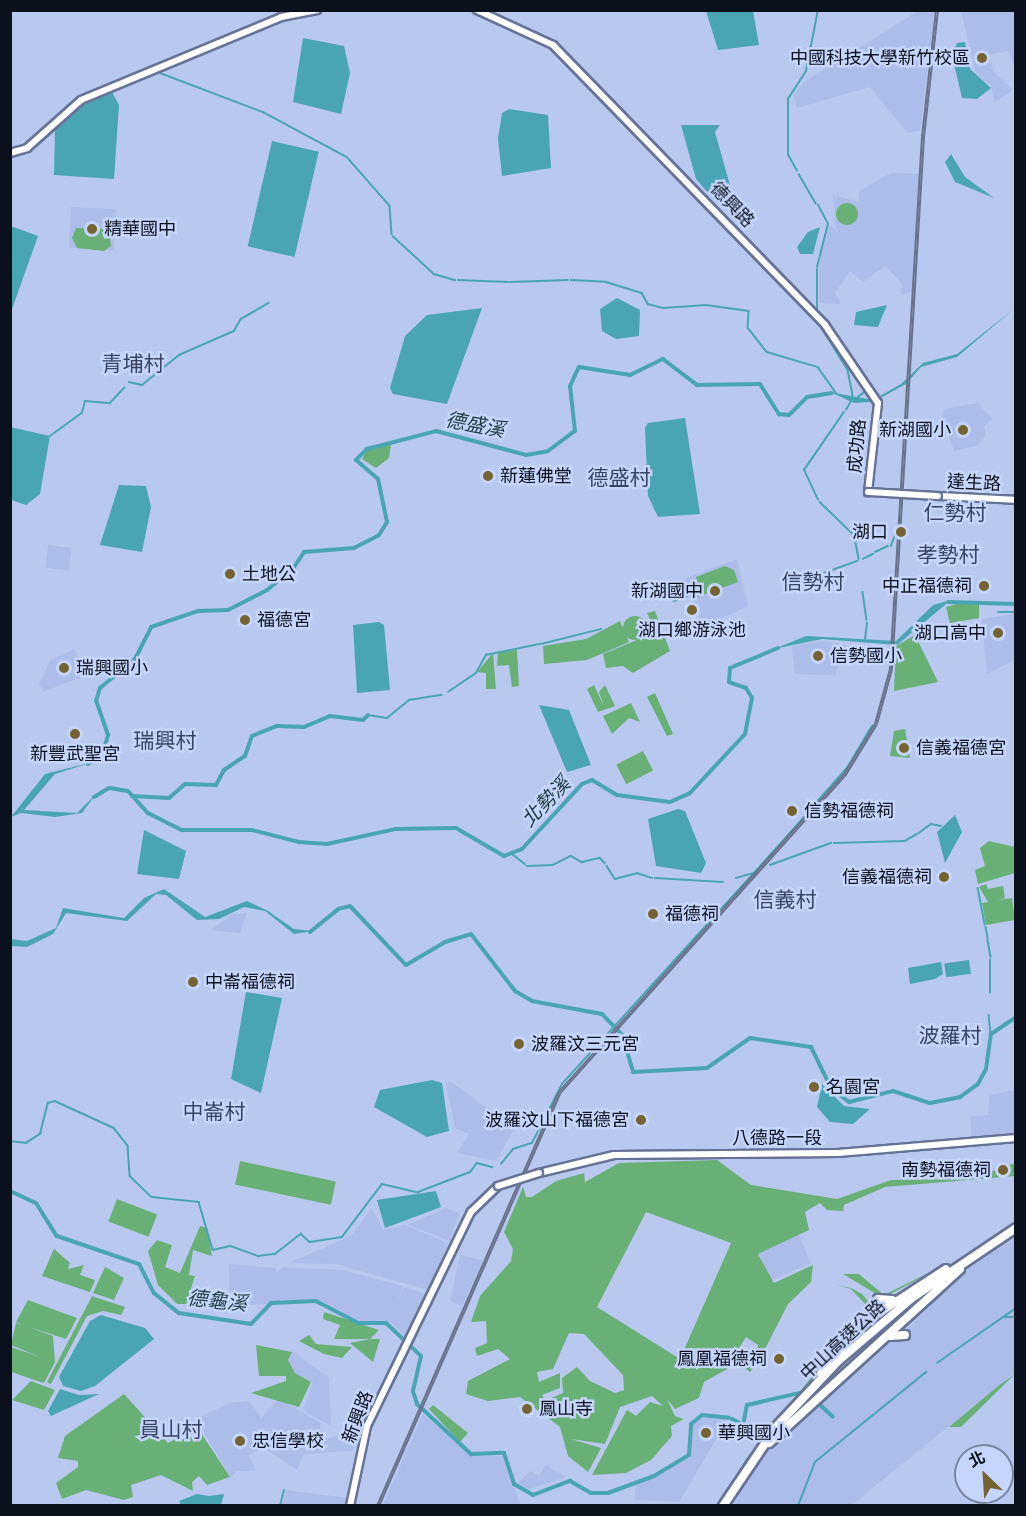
<!DOCTYPE html>
<html>
<head>
<meta charset="utf-8">
<style>
	body { margin:0 }
	#map { position:relative; width:1026px; height:1516px; overflow:hidden; background:#b9c8ef; font-family:"Roboto Condensed","Noto Sans TC",sans-serif }
	div>[style] { position:absolute }
	.built>* { inset:0; background:#adbdea; transform-origin:0 0 }
	.green>* { inset:0; background:#69b077; transform-origin:0 0 }
	.round { border-radius:50% }
	.water>* { inset:0; background:#49a5b4; transform-origin:0 0 }
	.stream>* { height:1.5px; margin:-0.75px; padding:0 0.75px; transform-origin:0.75px; border-radius:0.75px; background:#49a5b4 }
	.river>* { height:4px; margin:-2px; padding:0 2px; transform-origin:2px; border-radius:2px; background:#49a5b4 }
	.roads { filter:drop-shadow(2px 0 #667396) drop-shadow(-2px 0 #667396) drop-shadow(0 2px #667396) drop-shadow(0 -2px #667396) }
	.major>* { height:6px; margin:-3px; padding:0 3px; transform-origin:3px; border-radius:3px; background:#fff }
	.highway>* { height:8px; margin:-4px; padding:0 4px; transform-origin:4px; border-radius:4px; background:#fff }
	.rail>* { height:4px; margin-top:-2px; transform-origin:0; background:repeating-linear-gradient(90deg,#c6d5fc 0 4.5px,#68728d 0 9px); box-sizing:border-box; border-block:2px solid #68728d }
	.bridges { filter:drop-shadow(2px 0 #667396) drop-shadow(-2px 0 #667396) drop-shadow(0 2px #667396) drop-shadow(0 -2px #667396) }
	.major-bridge>* { height:6px; margin:-3px; padding:0 3px; transform-origin:3px; border-radius:3px; background:#fff }
	.dots>* { width:16px; height:16px; translate:-50% -50%; box-sizing:border-box; border:3px solid #c6d5fc; border-radius:50% }
	span { translate:-50% -50%; white-space:nowrap; text-align:center; line-height:1.15; -webkit-text-stroke:5px #c6d5fc; paint-order:stroke }
	.poi-label { font-size:18px; color:#0b101d }
	.right { translate:-100% -50%; text-align:right }
	.left { translate:0 -50%; text-align:left }
	.street-label { font-size:18px; color:#0b101d }
	.water-label { font-size:20px; color:#1f3c40; font-style:italic }
	.quarter-label { font-size:21px; color:#394465 }
	.frame { position:absolute; inset:0; border:12px solid #0b101d; pointer-events:none }
	.north { position:absolute; left:954px; top:1444px; width:60px; height:60px; box-sizing:border-box; background:#c6d5fc; border:2px solid #7b86a3; border-radius:50%; rotate:335deg; font-size:16px; font-weight:700; line-height:24px; text-align:center; color:#0b101d }
	.north::after { content:''; display:block; margin:auto; width:21px; height:27px; background:#756331; clip-path:polygon(50% 0,100% 100%,50% 72%,0 100%) }
</style>
</head>
<body>
<div id="map">
	<div class="built">
		<div style="clip-path:polygon(918px 11px,935px 11px,920px 131px,907px 133px,870px 87px,797px 108px,793px 94px,807px 80px)"></div>
		<div style="clip-path:polygon(961px 11px,1015px 11px,1015px 68px,1008px 51px,989px 55px,994px 72px,1013px 90px,995px 102px,991px 86px,976px 73px)"></div>
		<div style="clip-path:polygon(891px 173px,919px 174px,913px 291px,901px 295px,902px 283px,885px 266px,863px 282px,850px 271px,835px 293px,841px 304px,819px 303px,819px 258px,830px 225px,836px 230px,833px 195px,859px 202px,859px 191px)"></div>
		<div style="left:71px;top:207px;width:45px;height:41px;rotate:3deg"></div>
		<div style="clip-path:polygon(977px 403px,993px 419px,984px 426px,986px 435px,978px 445px,954px 451px,948px 433px,942px 434px,943px 409px)"></div>
		<div style="left:48px;top:545px;width:24px;height:23px;rotate:7deg"></div>
		<div style="clip-path:polygon(737px 559px,748px 606px,704px 627px,682px 580px)"></div>
		<div style="clip-path:polygon(1015px 614px,1015px 660px,987px 674px,982px 619px)"></div>
		<div style="clip-path:polygon(825px 641px,847px 645px,835px 675px,795px 674px,792px 646px)"></div>
		<div style="clip-path:polygon(75px 649px,84px 676px,43px 692px,39px 683px,51px 660px)"></div>
		<div style="clip-path:polygon(247px 913px,240px 933px,211px 930px,233px 914px)"></div>
		<div style="clip-path:polygon(451px 1082px,497px 1115px,520px 1119px,496px 1161px,457px 1153px,469px 1134px,455px 1128px,446px 1083px)"></div>
		<div style="clip-path:polygon(1015px 1090px,1015px 1135px,972px 1139px,970px 1116px,988px 1115px,989px 1095px)"></div>
		<div style="clip-path:polygon(372px 1208px,383px 1230px,405px 1225px,448px 1243px,428px 1290px,336px 1264px,289px 1263px,352px 1235px)"></div>
		<div style="clip-path:polygon(446px 1208px,459px 1213px,450px 1241px,408px 1225px)"></div>
		<div style="left:799px;top:1235px;width:31px;height:44px;rotate:68deg"></div>
		<div style="clip-path:polygon(1015px 1238px,1015px 1372px,852px 1505px,732px 1506px,771px 1445px,824px 1392px,911px 1326px,956px 1277px)"></div>
		<div style="clip-path:polygon(460px 1255px,483px 1260px,462px 1306px,450px 1301px)"></div>
		<div style="clip-path:polygon(229px 1264px,276px 1268px,276px 1273px,282px 1267px,342px 1270px,403px 1286px,397px 1304px,404px 1287px,426px 1294px,407px 1338px,391px 1322px,359px 1322px,322px 1301px,229px 1306px)"></div>
		<div style="clip-path:polygon(293px 1351px,329px 1378px,331px 1426px,303px 1410px,313px 1383px,295px 1373px,288px 1360px)"></div>
		<div style="clip-path:polygon(279px 1399px,321px 1423px,319px 1440px,343px 1435px,357px 1442px,352px 1451px,304px 1454px,297px 1470px,264px 1448px,248px 1455px,256px 1471px,237px 1471px,231px 1478px,196px 1419px,229px 1403px,249px 1401px,261px 1418px)"></div>
		<div style="clip-path:polygon(423px 1414px,472px 1456px,504px 1456px,520px 1505px,383px 1505px)"></div>
		<div style="clip-path:polygon(713px 1414px,727px 1421px,679px 1502px,635px 1500px,636px 1484px,691px 1456px,692px 1423px)"></div>
		<div style="clip-path:polygon(546px 1465px,566px 1477px,524px 1491px,518px 1483px,530px 1471px,539px 1476px)"></div>
		<div style="clip-path:polygon(286px 1490px,348px 1498px,346px 1505px,282px 1505px)"></div>
	</div>
	<div class="green">
		<div class="round" style="left:836px;top:203px;width:22px;height:22px"></div>
		<div style="clip-path:polygon(76px 228px,109px 229px,111px 246px,104px 251px,77px 248px,72px 238px)"></div>
		<div style="clip-path:polygon(391px 445px,389px 458px,376px 468px,362px 459px,367px 450px)"></div>
		<div style="clip-path:polygon(725px 566px,734px 570px,738px 582px,695px 598px,690px 596px,700px 593px,696px 577px)"></div>
		<div style="clip-path:polygon(961px 603px,979px 603px,979px 618px,950px 623px,946px 607px)"></div>
		<div style="clip-path:polygon(655px 611px,670px 651px,633px 673px,623px 666px,606px 668px,603px 654px,656px 632px,647px 613px)"></div>
		<div class="round" style="left:623px;top:616px;width:24px;height:24px"></div>
		<div style="clip-path:polygon(620px 621px,629px 642px,587px 660px,544px 664px,543px 646px,586px 639px)"></div>
		<div style="clip-path:polygon(915px 635px,938px 682px,894px 691px,896px 646px)"></div>
		<div style="clip-path:polygon(517px 650px,519px 686px,512px 687px,509px 665px,497px 666px,498px 652px)"></div>
		<div style="clip-path:polygon(493px 653px,496px 689px,486px 689px,486px 673px,477px 672px)"></div>
		<div style="clip-path:polygon(594px 685px,604px 706px,599px 692px,605px 685px,615px 706px,598px 712px,587px 689px)"></div>
		<div style="clip-path:polygon(655px 693px,673px 734px,667px 736px,647px 697px)"></div>
		<div style="clip-path:polygon(631px 703px,640px 722px,629px 718px,612px 734px,603px 716px)"></div>
		<div style="clip-path:polygon(905px 729px,910px 758px,890px 756px,894px 731px)"></div>
		<div style="left:643px;top:751px;width:22px;height:30px;rotate:63deg"></div>
		<div style="clip-path:polygon(989px 841px,1015px 847px,1015px 873px,978px 884px,975px 870px,985px 866px,980px 848px)"></div>
		<div style="clip-path:polygon(986px 884px,988px 889px,1003px 886px,1005px 898px,998px 900px,1012px 898px,1015px 920px,986px 925px,982px 903px,988px 902px,979px 887px)"></div>
		<div style="clip-path:polygon(evenodd,717px 1160px,751px 1185px,837px 1199px,891px 1180px,971px 1179px,1015px 1163px,1015px 1176px,885px 1187px,844px 1205px,843px 1211px,827px 1210px,820px 1203px,805px 1212px,809px 1230px,758px 1254px,774px 1283px,813px 1265px,811px 1282px,788px 1304px,760px 1359px,750px 1372px,740px 1365px,756px 1356px,758px 1345px,746px 1337px,738px 1350px,745px 1359px,704px 1382px,699px 1398px,675px 1409px,667px 1399px,675px 1416px,684px 1419px,671px 1426px,672px 1436px,651px 1460px,626px 1473px,592px 1475px,627px 1410px,636px 1416px,650px 1402px,663px 1406px,652px 1396px,620px 1407px,605px 1444px,571px 1439px,601px 1448px,588px 1472px,568px 1456px,560px 1427px,520px 1397px,488px 1401px,466px 1394px,468px 1381px,510px 1359px,498px 1349px,477px 1356px,475px 1348px,487px 1343px,486px 1321px,471px 1322px,480px 1296px,511px 1261px,513px 1249px,504px 1232px,523px 1187px,526px 1197px,532px 1197px,556px 1181px,584px 1173px,585px 1182px,619px 1163px,717px 1160px,646px 1212px,731px 1243px,680px 1359px,597px 1307px,646px 1212px,717px 1160px,569px 1333px,584px 1334px,623px 1375px,624px 1390px,615px 1393px,590px 1381px,577px 1367px,562px 1378px,563px 1393px,545px 1401px,542px 1395px,560px 1388px,560px 1373px,539px 1382px,537px 1372px,553px 1369px,569px 1333px)"></div>
		<div style="left:240px;top:1161px;width:98px;height:24px;rotate:12deg"></div>
		<div style="left:117px;top:1199px;width:43px;height:24px;rotate:21deg"></div>
		<div style="clip-path:polygon(200px 1226px,207px 1228px,212px 1256px,193px 1250px,189px 1275px,195px 1276px,186px 1304px,177px 1304px,158px 1285px,148px 1251px,157px 1240px,172px 1245px,165px 1267px,180px 1273px)"></div>
		<div style="clip-path:polygon(54px 1249px,70px 1263px,68px 1269px,84px 1265px,80px 1275px,95px 1280px,90px 1292px,42px 1276px)"></div>
		<div style="clip-path:polygon(954px 1260px,883px 1298px,843px 1274px,859px 1274px,884px 1295px)"></div>
		<div style="clip-path:polygon(105px 1267px,124px 1278px,114px 1300px,93px 1293px)"></div>
		<div style="clip-path:polygon(837px 1285px,851px 1288px,862px 1294px,874px 1308px,768px 1432px,716px 1506px,748px 1456px,868px 1307px,851px 1289px)"></div>
		<div style="clip-path:polygon(92px 1296px,125px 1307px,121px 1315px,103px 1311px,87px 1316px,51px 1384px,47px 1382px)"></div>
		<div style="clip-path:polygon(28px 1300px,77px 1318px,66px 1339px,29px 1327px,53px 1336px,55px 1362px,44px 1383px,11px 1372px,11px 1347px,40px 1357px,11px 1345px,16px 1323px,24px 1325px,16px 1322px)"></div>
		<div style="clip-path:polygon(324px 1312px,379px 1330px,370px 1339px,380px 1339px,373px 1362px,350px 1343px,370px 1339px,334px 1339px,340px 1325px,323px 1319px)"></div>
		<div style="clip-path:polygon(309px 1335px,316px 1344px,352px 1347px,342px 1358px,324px 1354px,299px 1341px)"></div>
		<div style="clip-path:polygon(256px 1345px,292px 1352px,288px 1360px,295px 1373px,311px 1382px,299px 1407px,251px 1393px,286px 1381px,286px 1376px,259px 1376px)"></div>
		<div style="clip-path:polygon(1015px 1374px,961px 1427px,949px 1427px,998px 1386px)"></div>
		<div style="clip-path:polygon(31px 1381px,55px 1390px,44px 1410px,12px 1400px)"></div>
		<div style="clip-path:polygon(124px 1394px,168px 1443px,197px 1427px,230px 1477px,207px 1485px,199px 1476px,192px 1482px,193px 1491px,161px 1475px,131px 1485px,133px 1497px,124px 1500px,86px 1490px,62px 1499px,56px 1483px,78px 1467px,78px 1461px,58px 1458px,65px 1436px)"></div>
		<div style="clip-path:polygon(433px 1405px,468px 1433px,460px 1442px,429px 1409px)"></div>
	</div>
	<div class="water">
		<div style="clip-path:polygon(706px 11px,753px 11px,759px 45px,718px 50px)"></div>
		<div style="clip-path:polygon(303px 38px,344px 46px,350px 73px,341px 114px,293px 102px)"></div>
		<div style="clip-path:polygon(965px 42px,970px 69px,991px 88px,977px 99px,962px 98px,952px 55px,957px 43px)"></div>
		<div style="clip-path:polygon(112px 92px,119px 105px,114px 179px,54px 175px,55px 128px,84px 103px)"></div>
		<div style="clip-path:polygon(509px 109px,548px 115px,551px 168px,502px 176px,498px 139px,502px 113px)"></div>
		<div style="clip-path:polygon(681px 125px,720px 125px,715px 132px,733px 196px,717px 203px,696px 179px)"></div>
		<div style="left:272px;top:141px;width:48px;height:108px;rotate:13deg"></div>
		<div style="clip-path:polygon(951px 154px,965px 177px,994px 198px,955px 182px,945px 162px)"></div>
		<div style="clip-path:polygon(11px 226px,38px 236px,11px 312px)"></div>
		<div style="clip-path:polygon(820px 227px,813px 254px,800px 254px,797px 247px,808px 232px)"></div>
		<div style="clip-path:polygon(617px 298px,640px 310px,639px 336px,616px 339px,602px 331px,600px 309px)"></div>
		<div style="clip-path:polygon(887px 305px,878px 327px,854px 325px,856px 312px)"></div>
		<div style="clip-path:polygon(482px 308px,447px 404px,393px 394px,390px 388px,405px 336px,427px 315px)"></div>
		<div style="clip-path:polygon(1015px 308px,957px 357px,921px 367px,906px 384px,873px 402px,854px 403px,830px 392px,873px 400px,901px 384px,923px 363px,957px 354px)"></div>
		<div style="clip-path:polygon(685px 418px,700px 514px,658px 517px,648px 496px,645px 428px,648px 423px)"></div>
		<div style="clip-path:polygon(10px 427px,50px 436px,40px 494px,26px 505px,11px 500px)"></div>
		<div style="clip-path:polygon(119px 485px,146px 486px,151px 507px,142px 552px,100px 545px)"></div>
		<div style="clip-path:polygon(951px 600px,897px 645px,822px 639px,774px 649px,806px 636px,896px 641px,933px 605px)"></div>
		<div style="clip-path:polygon(379px 622px,384px 625px,390px 690px,357px 693px,353px 625px)"></div>
		<div style="clip-path:polygon(539px 705px,569px 710px,591px 765px,567px 772px)"></div>
		<div style="clip-path:polygon(93px 762px,55px 774px,24px 810px,77px 813px,96px 794px,82px 813px,55px 817px,21px 813px,11px 817px,45px 774px)"></div>
		<div style="clip-path:polygon(678px 809px,685px 811px,706px 863px,701px 873px,656px 866px,648px 819px)"></div>
		<div style="clip-path:polygon(955px 815px,962px 832px,945px 863px,937px 832px)"></div>
		<div style="clip-path:polygon(144px 830px,186px 851px,179px 879px,137px 874px)"></div>
		<div style="clip-path:polygon(164px 889px,205px 917px,247px 901px,268px 911px,294px 929px,313px 931px,294px 934px,265px 911px,244px 907px,219px 919px,197px 920px,166px 895px,156px 894px,127px 921px,66px 913px,53px 934px,27px 947px,11px 946px,11px 939px,27px 941px,56px 928px,63px 908px,124px 918px,144px 898px)"></div>
		<div style="left:969px;top:960px;width:14px;height:25px;rotate:82deg"></div>
		<div style="clip-path:polygon(941px 962px,943px 974px,935px 979px,910px 984px,908px 968px)"></div>
		<div style="clip-path:polygon(246px 992px,282px 998px,261px 1093px,231px 1079px)"></div>
		<div style="clip-path:polygon(432px 1080px,442px 1083px,449px 1131px,427px 1137px,374px 1107px,380px 1090px)"></div>
		<div style="clip-path:polygon(822px 1084px,844px 1106px,870px 1109px,853px 1124px,830px 1122px,817px 1107px)"></div>
		<div style="clip-path:polygon(436px 1191px,441px 1207px,385px 1228px,377px 1200px)"></div>
		<div style="clip-path:polygon(101px 1315px,145px 1328px,154px 1339px,95px 1386px,81px 1391px,63px 1386px,59px 1377px,90px 1321px)"></div>
		<div style="clip-path:polygon(60px 1389px,79px 1395px,99px 1394px,51px 1416px,48px 1411px)"></div>
		<div style="clip-path:polygon(197px 1494px,209px 1496px,224px 1494px,221px 1505px,181px 1505px,179px 1501px)"></div>
	</div>
	<div class="stream">
		<div style="left:155px;top:71px;width:116px;rotate:20.8deg"></div>
		<div style="left:263px;top:112px;width:95px;rotate:28.2deg"></div>
		<div style="left:347px;top:157px;width:65px;rotate:48.7deg"></div>
		<div style="left:390px;top:206px;width:28px;rotate:86deg"></div>
		<div style="left:112px;top:83px;width:45px;rotate:-20.9deg"></div>
		<div style="left:92px;top:91px;width:18px;rotate:-22deg"></div>
		<div style="left:79px;top:98px;width:12px;rotate:-31deg"></div>
		<div style="left:797px;top:171px;width:18px;rotate:-119deg"></div>
		<div style="left:788px;top:155px;width:56px;rotate:-90deg"></div>
		<div style="left:788px;top:99px;width:33px;rotate:-57deg"></div>
		<div style="left:806px;top:71px;width:62px;rotate:-78.9deg"></div>
		<div style="left:799px;top:174px;width:34px;rotate:60deg"></div>
		<div style="left:393px;top:236px;width:56px;rotate:42.8deg"></div>
		<div style="left:434px;top:274px;width:22px;rotate:16deg"></div>
		<div style="left:817px;top:267px;width:44px;rotate:-75.7deg"></div>
		<div style="left:828px;top:224px;width:21px;rotate:-118deg"></div>
		<div style="left:458px;top:280px;width:50px;rotate:2.3deg"></div>
		<div style="left:571px;top:280px;width:35px;rotate:3deg"></div>
		<div style="left:606px;top:282px;width:38px;rotate:17deg"></div>
		<div style="left:642px;top:293px;width:13px;rotate:61deg"></div>
		<div style="left:648px;top:304px;width:16px;rotate:15deg"></div>
		<div style="left:663px;top:308px;width:43px;rotate:-4deg"></div>
		<div style="left:706px;top:305px;width:43px;rotate:7.9deg"></div>
		<div style="left:749px;top:311px;width:17px;rotate:93deg"></div>
		<div style="left:510px;top:282px;width:58px;rotate:-2deg"></div>
		<div style="left:817px;top:313px;width:44px;rotate:-90deg"></div>
		<div style="left:814px;top:318px;width:9px;rotate:49deg"></div>
		<div style="left:822px;top:328px;width:49px;rotate:58.2deg"></div>
		<div style="left:848px;top:370px;width:26px;rotate:79deg"></div>
		<div style="left:749px;top:329px;width:29px;rotate:52deg"></div>
		<div style="left:767px;top:352px;width:53px;rotate:16.4deg"></div>
		<div style="left:818px;top:367px;width:32px;rotate:55deg"></div>
		<div style="left:129px;top:382px;width:13px;rotate:13deg"></div>
		<div style="left:142px;top:385px;width:48px;rotate:-39deg"></div>
		<div style="left:179px;top:355px;width:60px;rotate:-23.6deg"></div>
		<div style="left:234px;top:331px;width:14px;rotate:-60deg"></div>
		<div style="left:241px;top:319px;width:32px;rotate:-30deg"></div>
		<div style="left:855px;top:399px;width:14px;rotate:-36deg"></div>
		<div style="left:846px;top:410px;width:10px;rotate:-61deg"></div>
		<div style="left:50px;top:436px;width:39px;rotate:-36deg"></div>
		<div style="left:82px;top:413px;width:12px;rotate:-76deg"></div>
		<div style="left:85px;top:401px;width:25px;rotate:5deg"></div>
		<div style="left:110px;top:403px;width:21px;rotate:-47deg"></div>
		<div style="left:818px;top:500px;width:33px;rotate:-115deg"></div>
		<div style="left:804px;top:470px;width:70px;rotate:-55.4deg"></div>
		<div style="left:820px;top:502px;width:47px;rotate:44.1deg"></div>
		<div style="left:855px;top:538px;width:21px;rotate:79deg"></div>
		<div style="left:891px;top:546px;width:15px;rotate:-70deg"></div>
		<div style="left:875px;top:552px;width:14px;rotate:-25deg"></div>
		<div style="left:863px;top:559px;width:11px;rotate:-27deg"></div>
		<div style="left:805px;top:572px;width:8px;rotate:40deg"></div>
		<div style="left:802px;top:581px;width:59px;rotate:-20deg"></div>
		<div style="left:863px;top:592px;width:28px;rotate:82deg"></div>
		<div style="left:674px;top:601px;width:14px;rotate:-21deg"></div>
		<div style="left:998px;top:612px;width:18px"></div>
		<div style="left:865px;top:639px;width:16px;rotate:-83deg"></div>
		<div style="left:541px;top:644px;width:62px;rotate:-14deg"></div>
		<div style="left:448px;top:692px;width:34px;rotate:-34deg"></div>
		<div style="left:476px;top:673px;width:21px;rotate:-61deg"></div>
		<div style="left:486px;top:655px;width:54px;rotate:-11.7deg"></div>
		<div style="left:368px;top:715px;width:19px;rotate:9deg"></div>
		<div style="left:387px;top:718px;width:28px;rotate:-39deg"></div>
		<div style="left:409px;top:700px;width:33px;rotate:-9deg"></div>
		<div style="left:806px;top:814px;width:62px;rotate:-48.3deg"></div>
		<div style="left:847px;top:768px;width:49px;rotate:-59.2deg"></div>
		<div style="left:919px;top:833px;width:15px;rotate:-37deg"></div>
		<div style="left:931px;top:824px;width:10px;rotate:11deg"></div>
		<div style="left:834px;top:843px;width:71px;rotate:-1.6deg"></div>
		<div style="left:905px;top:841px;width:14px;rotate:-30deg"></div>
		<div style="left:511px;top:853px;width:18px;rotate:38deg"></div>
		<div style="left:770px;top:865px;width:65px;rotate:-19.8deg"></div>
		<div style="left:527px;top:866px;width:26px;rotate:-2deg"></div>
		<div style="left:553px;top:865px;width:20px;rotate:-27deg"></div>
		<div style="left:571px;top:856px;width:13px;rotate:29deg"></div>
		<div style="left:582px;top:862px;width:18px;rotate:-13deg"></div>
		<div style="left:600px;top:858px;width:7px;rotate:45deg"></div>
		<div style="left:607px;top:866px;width:15px;rotate:58deg"></div>
		<div style="left:615px;top:879px;width:23px;rotate:-15deg"></div>
		<div style="left:637px;top:873px;width:16px;rotate:18deg"></div>
		<div style="left:655px;top:878px;width:68px;rotate:3.4deg"></div>
		<div style="left:736px;top:878px;width:19px;rotate:-16deg"></div>
		<div style="left:754px;top:873px;width:75px;rotate:-48.2deg"></div>
		<div style="left:978px;top:888px;width:37px;rotate:79deg"></div>
		<div style="left:986px;top:927px;width:11px;rotate:80deg"></div>
		<div style="left:988px;top:940px;width:17px;rotate:80deg"></div>
		<div style="left:990px;top:993px;width:33px;rotate:-90deg"></div>
		<div style="left:989px;top:1015px;width:19px;rotate:84deg"></div>
		<div style="left:10px;top:1141px;width:16px;rotate:7deg"></div>
		<div style="left:26px;top:1143px;width:17px;rotate:-33deg"></div>
		<div style="left:40px;top:1134px;width:32px;rotate:-76deg"></div>
		<div style="left:48px;top:1103px;width:7px;rotate:-16deg"></div>
		<div style="left:55px;top:1101px;width:65px;rotate:24.6deg"></div>
		<div style="left:114px;top:1128px;width:23px;rotate:52deg"></div>
		<div style="left:128px;top:1146px;width:30px;rotate:86deg"></div>
		<div style="left:130px;top:1176px;width:30px;rotate:44deg"></div>
		<div style="left:152px;top:1197px;width:47px;rotate:6.1deg"></div>
		<div style="left:199px;top:1202px;width:50px;rotate:73.7deg"></div>
		<div style="left:213px;top:1250px;width:18px;rotate:-13deg"></div>
		<div style="left:231px;top:1246px;width:29px;rotate:20deg"></div>
		<div style="left:258px;top:1256px;width:17px;rotate:-7deg"></div>
		<div style="left:275px;top:1254px;width:33px;rotate:-38deg"></div>
		<div style="left:301px;top:1234px;width:12px;rotate:42deg"></div>
		<div style="left:310px;top:1242px;width:32px;rotate:-9deg"></div>
		<div style="left:342px;top:1237px;width:66px;rotate:-53deg"></div>
		<div style="left:382px;top:1184px;width:37px;rotate:13deg"></div>
		<div style="left:418px;top:1192px;width:56px;rotate:-21deg"></div>
		<div style="left:470px;top:1172px;width:11px;rotate:-52deg"></div>
		<div style="left:477px;top:1163px;width:16px;rotate:15deg"></div>
		<div style="left:501px;top:1164px;width:19px;rotate:-51deg"></div>
		<div style="left:513px;top:1149px;width:20px;rotate:-18deg"></div>
		<div style="left:532px;top:1143px;width:66px;rotate:-63deg"></div>
		<div style="left:562px;top:1084px;width:285px;rotate:-47.7deg"></div>
		<div style="left:1005px;top:1317px;width:11px"></div>
		<div style="left:937px;top:1363px;width:96px;rotate:-34.8deg"></div>
		<div style="left:280px;top:1506px;width:16px;rotate:-76deg"></div>
		<div style="left:798px;top:1506px;width:47px;rotate:-68.9deg"></div>
		<div style="left:815px;top:1462px;width:143px;rotate:-39deg"></div>
	</div>
	<div class="river">
		<div style="left:948px;top:602px;width:68px;rotate:1.7deg"></div>
		<div style="left:88px;top:764px;width:17px;rotate:-33deg"></div>
		<div style="left:102px;top:755px;width:21px;rotate:-73deg"></div>
		<div style="left:108px;top:735px;width:36px;rotate:-109deg"></div>
		<div style="left:96px;top:701px;width:14px;rotate:-73deg"></div>
		<div style="left:100px;top:688px;width:45px;rotate:-39.6deg"></div>
		<div style="left:135px;top:659px;width:36px;rotate:-63deg"></div>
		<div style="left:151px;top:627px;width:50px;rotate:-18.8deg"></div>
		<div style="left:198px;top:611px;width:30px;rotate:-2deg"></div>
		<div style="left:228px;top:610px;width:44px;rotate:-27.1deg"></div>
		<div style="left:267px;top:590px;width:32px;rotate:-39deg"></div>
		<div style="left:292px;top:570px;width:22px;rotate:-56deg"></div>
		<div style="left:304px;top:552px;width:50px;rotate:-4.6deg"></div>
		<div style="left:354px;top:548px;width:28px;rotate:-27deg"></div>
		<div style="left:379px;top:535px;width:15px;rotate:-58deg"></div>
		<div style="left:387px;top:522px;width:44px;rotate:-101.8deg"></div>
		<div style="left:378px;top:479px;width:29px;rotate:-139deg"></div>
		<div style="left:356px;top:460px;width:16px;rotate:-45deg"></div>
		<div style="left:367px;top:449px;width:71px;rotate:-14.6deg"></div>
		<div style="left:436px;top:431px;width:93px;rotate:14.9deg"></div>
		<div style="left:526px;top:455px;width:22px;rotate:-10deg"></div>
		<div style="left:548px;top:451px;width:34px;rotate:-37deg"></div>
		<div style="left:575px;top:431px;width:45px;rotate:-96.3deg"></div>
		<div style="left:570px;top:386px;width:21px;rotate:-65deg"></div>
		<div style="left:579px;top:367px;width:52px;rotate:8.9deg"></div>
		<div style="left:630px;top:375px;width:37px;rotate:-26deg"></div>
		<div style="left:663px;top:359px;width:43px;rotate:37.4deg"></div>
		<div style="left:697px;top:385px;width:63px;rotate:-0.9deg"></div>
		<div style="left:760px;top:384px;width:36px;rotate:58deg"></div>
		<div style="left:779px;top:414px;width:10px;rotate:6deg"></div>
		<div style="left:789px;top:415px;width:25px;rotate:-45deg"></div>
		<div style="left:807px;top:397px;width:25px;rotate:-9deg"></div>
		<div style="left:132px;top:796px;width:37px;rotate:3deg"></div>
		<div style="left:169px;top:798px;width:21px;rotate:-41deg"></div>
		<div style="left:185px;top:784px;width:31px;rotate:2deg"></div>
		<div style="left:216px;top:785px;width:17px;rotate:-62deg"></div>
		<div style="left:224px;top:770px;width:25px;rotate:-34deg"></div>
		<div style="left:245px;top:756px;width:21px;rotate:-71deg"></div>
		<div style="left:252px;top:736px;width:27px;rotate:-22deg"></div>
		<div style="left:277px;top:726px;width:27px;rotate:2deg"></div>
		<div style="left:304px;top:727px;width:28px;rotate:-23deg"></div>
		<div style="left:330px;top:716px;width:33px;rotate:7deg"></div>
		<div style="left:363px;top:720px;width:7px;rotate:-45deg"></div>
		<div style="left:94px;top:797px;width:17px;rotate:-31deg"></div>
		<div style="left:109px;top:788px;width:19px;rotate:9deg"></div>
		<div style="left:128px;top:791px;width:30px;rotate:48deg"></div>
		<div style="left:148px;top:813px;width:38px;rotate:27deg"></div>
		<div style="left:182px;top:830px;width:70px"></div>
		<div style="left:252px;top:830px;width:49px;rotate:14.3deg"></div>
		<div style="left:299px;top:842px;width:28px;rotate:4deg"></div>
		<div style="left:327px;top:844px;width:71px;rotate:-12.3deg"></div>
		<div style="left:396px;top:829px;width:60px;rotate:-1deg"></div>
		<div style="left:456px;top:828px;width:56px;rotate:30.3deg"></div>
		<div style="left:504px;top:856px;width:19px;rotate:-21deg"></div>
		<div style="left:522px;top:849px;width:88px;rotate:-47.3deg"></div>
		<div style="left:582px;top:784px;width:11px;rotate:-22deg"></div>
		<div style="left:592px;top:780px;width:29px;rotate:31deg"></div>
		<div style="left:617px;top:795px;width:53px;rotate:7.5deg"></div>
		<div style="left:670px;top:802px;width:22px;rotate:-24deg"></div>
		<div style="left:690px;top:793px;width:81px;rotate:-47deg"></div>
		<div style="left:745px;top:734px;width:37px;rotate:-79deg"></div>
		<div style="left:752px;top:698px;width:12px;rotate:-121deg"></div>
		<div style="left:746px;top:688px;width:18px;rotate:-161deg"></div>
		<div style="left:729px;top:682px;width:14px;rotate:-86deg"></div>
		<div style="left:730px;top:668px;width:52px;rotate:-22.6deg"></div>
		<div style="left:310px;top:932px;width:36px;rotate:-39deg"></div>
		<div style="left:338px;top:909px;width:12px;rotate:-14deg"></div>
		<div style="left:350px;top:906px;width:81px;rotate:46.5deg"></div>
		<div style="left:406px;top:965px;width:45px;rotate:-30.5deg"></div>
		<div style="left:445px;top:942px;width:27px;rotate:-17deg"></div>
		<div style="left:471px;top:934px;width:72px;rotate:52.3deg"></div>
		<div style="left:515px;top:991px;width:20px;rotate:30deg"></div>
		<div style="left:532px;top:1001px;width:71px;rotate:10.5deg"></div>
		<div style="left:602px;top:1014px;width:29px;rotate:46deg"></div>
		<div style="left:622px;top:1035px;width:39px;rotate:73deg"></div>
		<div style="left:633px;top:1072px;width:74px;rotate:-3.1deg"></div>
		<div style="left:707px;top:1068px;width:52px;rotate:-34.9deg"></div>
		<div style="left:750px;top:1038px;width:62px;rotate:8.4deg"></div>
		<div style="left:811px;top:1047px;width:46px;rotate:64deg"></div>
		<div style="left:831px;top:1088px;width:23px;rotate:38deg"></div>
		<div style="left:849px;top:1102px;width:45px;rotate:-14deg"></div>
		<div style="left:893px;top:1091px;width:39px;rotate:18deg"></div>
		<div style="left:930px;top:1103px;width:31px;rotate:-11deg"></div>
		<div style="left:960px;top:1097px;width:22px;rotate:-36deg"></div>
		<div style="left:978px;top:1084px;width:17px;rotate:-62deg"></div>
		<div style="left:986px;top:1069px;width:35px;rotate:-82deg"></div>
		<div style="left:991px;top:1034px;width:30px;rotate:-34deg"></div>
		<div style="left:10px;top:1191px;width:29px;rotate:25deg"></div>
		<div style="left:36px;top:1203px;width:39px;rotate:58deg"></div>
		<div style="left:57px;top:1236px;width:87px;rotate:18.9deg"></div>
		<div style="left:139px;top:1264px;width:33px;rotate:63deg"></div>
		<div style="left:154px;top:1293px;width:32px;rotate:39deg"></div>
		<div style="left:179px;top:1313px;width:73px;rotate:8.7deg"></div>
		<div style="left:251px;top:1324px;width:29px;rotate:-46deg"></div>
		<div style="left:271px;top:1303px;width:45px;rotate:-2.5deg"></div>
		<div style="left:316px;top:1301px;width:47px;rotate:27.6deg"></div>
		<div style="left:358px;top:1323px;width:28px"></div>
		<div style="left:386px;top:1323px;width:48px;rotate:43.3deg"></div>
		<div style="left:421px;top:1356px;width:36px;rotate:103deg"></div>
		<div style="left:413px;top:1391px;width:14px;rotate:73deg"></div>
		<div style="left:417px;top:1404px;width:74px;rotate:42.8deg"></div>
		<div style="left:471px;top:1454px;width:33px;rotate:-2deg"></div>
		<div style="left:504px;top:1453px;width:33px;rotate:72deg"></div>
		<div style="left:514px;top:1484px;width:22px;rotate:30deg"></div>
		<div style="left:533px;top:1495px;width:40px;rotate:-21deg"></div>
		<div style="left:570px;top:1481px;width:24px;rotate:30deg"></div>
		<div style="left:591px;top:1493px;width:17px"></div>
		<div style="left:608px;top:1493px;width:49px;rotate:-20.3deg"></div>
		<div style="left:654px;top:1476px;width:41px;rotate:-31deg"></div>
		<div style="left:689px;top:1455px;width:31px;rotate:-86deg"></div>
		<div style="left:691px;top:1424px;width:14px;rotate:-39deg"></div>
		<div style="left:702px;top:1415px;width:27px;rotate:6deg"></div>
		<div style="left:816px;top:1401px;width:23px;rotate:43deg"></div>
		<div style="left:732px;top:1419px;width:13px;rotate:29deg"></div>
		<div style="left:743px;top:1425px;width:20px;rotate:-79deg"></div>
		<div style="left:747px;top:1405px;width:53px;rotate:-13deg"></div>
	</div>
	<div class="roads">
		<div class="major">
			<div style="left:477px;top:10px;width:84px;rotate:24.7deg"></div>
			<div style="left:553px;top:45px;width:390px;rotate:45.8deg"></div>
			<div style="left:825px;top:325px;width:94px;rotate:55.8deg"></div>
			<div style="left:878px;top:403px;width:90px;rotate:96.4deg"></div>
			<div style="left:10px;top:153px;width:18px;rotate:-16deg"></div>
			<div style="left:27px;top:148px;width:72px;rotate:-41.6deg"></div>
			<div style="left:81px;top:100px;width:217px;rotate:-22.5deg"></div>
			<div style="left:281px;top:17px;width:37px;rotate:-11deg"></div>
			<div style="left:938px;top:496px;width:78px;rotate:2.9deg"></div>
			<div style="left:539px;top:1173px;width:77px;rotate:-13.5deg"></div>
			<div style="left:614px;top:1155px;width:224px;rotate:-0.5deg"></div>
			<div style="left:838px;top:1153px;width:179px;rotate:-4.8deg"></div>
			<div style="left:350px;top:1506px;width:82px;rotate:-78deg"></div>
			<div style="left:367px;top:1426px;width:238px;rotate:-64.1deg"></div>
			<div style="left:471px;top:1212px;width:37px;rotate:-44deg"></div>
		</div>
		<div class="highway">
			<div style="left:878px;top:1299px;width:14px;rotate:4deg"></div>
			<div style="left:890px;top:1336px;width:15px;rotate:-4deg"></div>
			<div style="left:821px;top:1373px;width:64px;rotate:-50.1deg"></div>
			<div style="left:862px;top:1324px;width:100px;rotate:-33.2deg"></div>
			<div style="left:769px;top:1443px;width:258px;rotate:-42.3deg"></div>
			<div style="left:723px;top:1506px;width:95px;rotate:-56.1deg"></div>
			<div style="left:776px;top:1427px;width:91px;rotate:-46.8deg"></div>
			<div style="left:838px;top:1361px;width:97px;rotate:-40.4deg"></div>
			<div style="left:912px;top:1298px;width:125px;rotate:-33.9deg"></div>
		</div>
	</div>
	<div class="rail">
		<div style="left:378px;top:1506px;width:452px;rotate:-66.3deg"></div>
		<div style="left:560px;top:1092px;width:425px;rotate:-48.1deg"></div>
		<div style="left:844px;top:776px;width:61px;rotate:-58.4deg"></div>
		<div style="left:876px;top:724px;width:57px;rotate:-74.7deg"></div>
		<div style="left:891px;top:669px;width:533px;rotate:-86.56deg"></div>
		<div style="left:923px;top:137px;width:128px;rotate:-83.7deg"></div>
	</div>
	<div class="bridges">
		<div class="major-bridge">
			<div style="left:868px;top:492px;width:70px;rotate:3.3deg"></div>
			<div style="left:498px;top:1186px;width:43px;rotate:-17.6deg"></div>
		</div>
	</div>
	<div class="dots">
		<div style="left:982px;top:58px;background:#756331"></div>
		<div style="left:92px;top:229px;background:#756331"></div>
		<div style="left:963px;top:430px;background:#756331"></div>
		<div style="left:488px;top:476px;background:#756331"></div>
		<div style="left:901px;top:532px;background:#756331"></div>
		<div style="left:230px;top:574px;background:#756331"></div>
		<div style="left:984px;top:586px;background:#756331"></div>
		<div style="left:715px;top:591px;background:#756331"></div>
		<div style="left:692px;top:610px;background:#756331"></div>
		<div style="left:245px;top:620px;background:#756331"></div>
		<div style="left:998px;top:633px;background:#756331"></div>
		<div style="left:818px;top:656px;background:#756331"></div>
		<div style="left:64px;top:668px;background:#756331"></div>
		<div style="left:75px;top:734px;background:#756331"></div>
		<div style="left:904px;top:748px;background:#756331"></div>
		<div style="left:792px;top:811px;background:#756331"></div>
		<div style="left:944px;top:877px;background:#756331"></div>
		<div style="left:653px;top:914px;background:#756331"></div>
		<div style="left:193px;top:982px;background:#756331"></div>
		<div style="left:519px;top:1044px;background:#756331"></div>
		<div style="left:814px;top:1087px;background:#756331"></div>
		<div style="left:641px;top:1120px;background:#756331"></div>
		<div style="left:1003px;top:1170px;background:#756331"></div>
		<div style="left:779px;top:1359px;background:#756331"></div>
		<div style="left:527px;top:1409px;background:#756331"></div>
		<div style="left:706px;top:1433px;background:#756331"></div>
		<div style="left:240px;top:1441px;background:#756331"></div>
	</div>
	<div class="poi-label">
		<span class="right" style="left:970px;top:58px">中國科技大學新竹校區</span>
		<span class="left" style="left:104px;top:229px">精華國中</span>
		<span class="right" style="left:951px;top:430px">新湖國小</span>
		<span class="left" style="left:500px;top:476px">新蓮佛堂</span>
		<span class="right" style="left:888px;top:532px">湖口</span>
		<span class="left" style="left:242px;top:574px">土地公</span>
		<span class="right" style="left:972px;top:586px">中正福德祠</span>
		<span class="right" style="left:703px;top:591px">新湖國中</span>
		<span class="left" style="left:257px;top:620px">福德宮</span>
		<span style="left:692px;top:630px">湖口鄉游泳池</span>
		<span class="right" style="left:986px;top:633px">湖口高中</span>
		<span class="left" style="left:830px;top:656px">信勢國小</span>
		<span class="left" style="left:76px;top:668px">瑞興國小</span>
		<span class="left" style="left:916px;top:748px">信義福德宮</span>
		<span style="left:75px;top:754px">新豐武聖宮</span>
		<span class="left" style="left:804px;top:811px">信勢福德祠</span>
		<span class="right" style="left:932px;top:877px">信義福德祠</span>
		<span class="left" style="left:665px;top:914px">福德祠</span>
		<span class="left" style="left:205px;top:982px">中崙福德祠</span>
		<span class="left" style="left:531px;top:1044px">波羅汶三元宮</span>
		<span class="left" style="left:826px;top:1087px">名園宮</span>
		<span class="right" style="left:629px;top:1120px">波羅汶山下福德宮</span>
		<span class="right" style="left:991px;top:1170px">南勢福德祠</span>
		<span class="right" style="left:767px;top:1359px">鳳凰福德祠</span>
		<span class="left" style="left:539px;top:1409px">鳳山寺</span>
		<span class="left" style="left:718px;top:1433px">華興國小</span>
		<span class="left" style="left:252px;top:1441px">忠信學校</span>
	</div>
	<div class="street-label">
		<span style="left:732px;top:205px;rotate:46deg">德興路</span>
		<span style="left:857px;top:446px;rotate:-85deg">成功路</span>
		<span style="left:974px;top:483px;rotate:3deg">達生路</span>
		<span style="left:777px;top:1138px">八德路一段</span>
		<span style="left:843px;top:1340px;rotate:-43deg">中山高速公路</span>
		<span style="left:358px;top:1417px;rotate:-69deg">新興路</span>
	</div>
	<div class="water-label">
		<span style="left:475px;top:425px;rotate:11deg">德盛溪</span>
		<span style="left:546px;top:802px;rotate:-46deg">北勢溪</span>
		<span style="left:217px;top:1301px;rotate:6deg">德龜溪</span>
	</div>
	<div class="quarter-label">
		<span style="left:133px;top:364px">青埔村</span>
		<span style="left:619px;top:478px">德盛村</span>
		<span style="left:955px;top:513px">仁勢村</span>
		<span style="left:948px;top:555px">孝勢村</span>
		<span style="left:813px;top:582px">信勢村</span>
		<span style="left:165px;top:741px">瑞興村</span>
		<span style="left:785px;top:900px">信義村</span>
		<span style="left:950px;top:1036px">波羅村</span>
		<span style="left:214px;top:1112px">中崙村</span>
		<span style="left:171px;top:1430px">員山村</span>
	</div>
	<div class="frame"></div>
	<div class="north">北</div>
</div>
</body>
</html>
